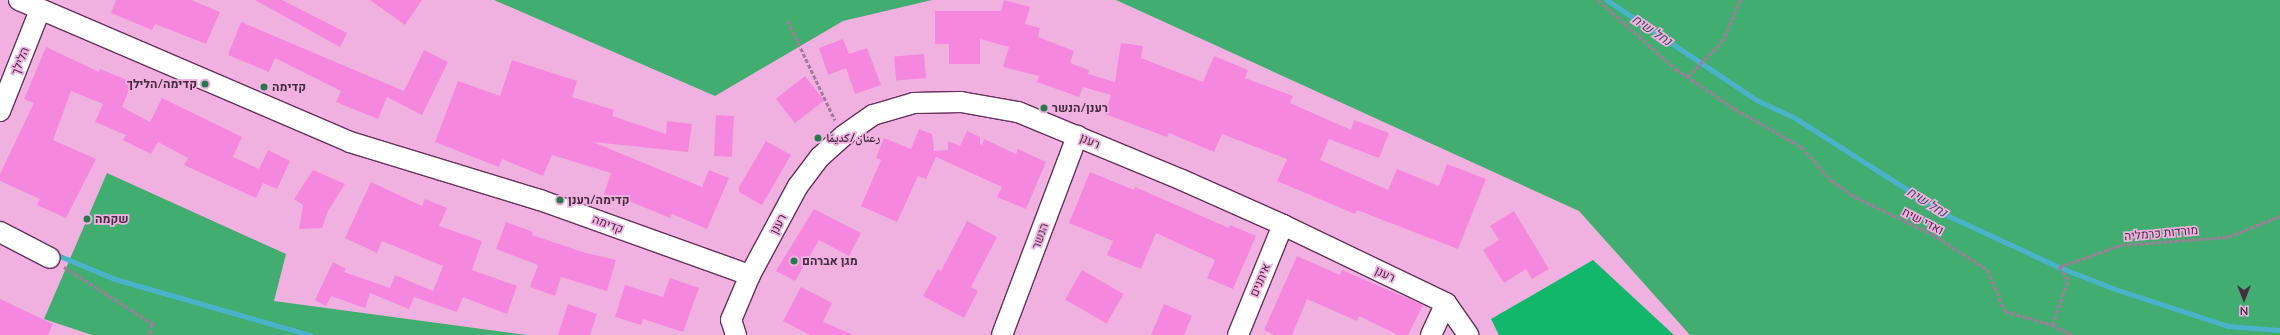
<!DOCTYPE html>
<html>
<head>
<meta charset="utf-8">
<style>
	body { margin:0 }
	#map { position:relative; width:2280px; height:335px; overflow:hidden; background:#f0b1e1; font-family:Lato,"Noto Naskh Arabic",Heebo,sans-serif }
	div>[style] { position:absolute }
	.green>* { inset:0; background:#12b76b }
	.forest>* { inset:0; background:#41ad70 }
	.stream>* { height:4.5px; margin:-2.25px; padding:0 2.25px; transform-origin:2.25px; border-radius:2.25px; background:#4ab3cb }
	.building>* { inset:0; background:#f588de; transform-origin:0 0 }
	.path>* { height:2.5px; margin-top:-1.25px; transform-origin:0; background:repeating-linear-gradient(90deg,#a6789b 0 4px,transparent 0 6px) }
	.roads { filter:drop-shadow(1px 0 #66315c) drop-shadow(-1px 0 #66315c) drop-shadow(0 1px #66315c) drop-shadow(0 -1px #66315c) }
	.minor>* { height:20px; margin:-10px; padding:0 10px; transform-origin:10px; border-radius:10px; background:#fff }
	.dots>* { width:11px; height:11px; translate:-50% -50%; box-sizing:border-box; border:2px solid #f0b1e1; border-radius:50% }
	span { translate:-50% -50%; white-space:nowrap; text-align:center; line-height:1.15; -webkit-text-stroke:3.5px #f0b1e1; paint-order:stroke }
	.street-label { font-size:12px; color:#472d41 }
	.poi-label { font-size:12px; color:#472d41; font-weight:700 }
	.right { translate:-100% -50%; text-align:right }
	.left { translate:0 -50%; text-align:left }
	.water-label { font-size:13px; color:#36565e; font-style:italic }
	.north { position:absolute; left:2224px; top:279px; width:40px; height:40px; -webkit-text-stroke:3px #f0b1e1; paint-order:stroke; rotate:180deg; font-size:11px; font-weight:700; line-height:16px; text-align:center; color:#472d41 }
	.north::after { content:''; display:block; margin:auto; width:14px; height:18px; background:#472d41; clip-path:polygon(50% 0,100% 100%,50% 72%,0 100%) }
</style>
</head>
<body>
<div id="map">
	<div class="green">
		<div style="clip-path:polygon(1593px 260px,1674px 335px,1499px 335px,1491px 319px)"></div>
	</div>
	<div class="forest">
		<div style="clip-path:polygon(494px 0,932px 0,843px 21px,715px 96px)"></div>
		<div style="clip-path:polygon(1116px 0,2280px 0,2280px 335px,1690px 335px,1579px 211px)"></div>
		<div style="clip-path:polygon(107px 173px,286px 254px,274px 301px,527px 335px,92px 335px,44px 319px)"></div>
	</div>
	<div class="stream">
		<div style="left:1607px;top:0;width:180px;rotate:33.7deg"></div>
		<div style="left:1757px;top:100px;width:38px;rotate:25deg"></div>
		<div style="left:1792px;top:116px;width:186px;rotate:32.5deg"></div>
		<div style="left:1949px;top:216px;width:121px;rotate:24.9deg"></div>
		<div style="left:2059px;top:267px;width:63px;rotate:21.3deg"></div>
		<div style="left:2118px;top:290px;width:116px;rotate:18.1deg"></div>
		<div style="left:2228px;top:326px;width:52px;rotate:4.4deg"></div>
		<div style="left:55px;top:254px;width:65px;rotate:22.6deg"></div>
		<div style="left:115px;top:279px;width:203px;rotate:16deg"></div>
	</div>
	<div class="building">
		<div style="clip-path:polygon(116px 0,191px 0,220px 12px,206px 44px,155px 24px,152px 30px,111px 13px)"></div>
		<div style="clip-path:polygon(255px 0,282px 0,347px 33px,340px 47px)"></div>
		<div style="clip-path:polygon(370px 0,422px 0,405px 25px)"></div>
		<div style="clip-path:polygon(1004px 0,1030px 7px,1025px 24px,1040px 28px,1038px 37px,1074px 51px,1070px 63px,1089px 70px,1088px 74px,1115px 82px,1121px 43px,1143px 46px,1141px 58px,1203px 82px,1214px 56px,1248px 70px,1245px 78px,1293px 96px,1290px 103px,1351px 130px,1354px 120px,1389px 133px,1379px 158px,1329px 139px,1320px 160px,1388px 190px,1397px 169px,1439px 186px,1447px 164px,1486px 179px,1458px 249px,1357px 210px,1355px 214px,1277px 181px,1287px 159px,1222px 134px,1214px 152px,1169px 133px,1167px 137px,1105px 114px,1111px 95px,1083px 87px,1079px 97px,1037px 82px,1039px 76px,1003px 67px,1009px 47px,980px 39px,980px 64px,949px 64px,949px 44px,935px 44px,935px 11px,1001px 11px)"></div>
		<div style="clip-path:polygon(241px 22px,404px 91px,424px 50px,448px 62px,422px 115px,387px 97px,378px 119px,336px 102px,341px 91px,275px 58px,269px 72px,228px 55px)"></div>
		<div style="clip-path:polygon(843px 39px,849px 54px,867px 48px,881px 85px,855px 94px,846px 68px,828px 75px,819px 48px)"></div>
		<div style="clip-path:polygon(46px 47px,99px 72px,100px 69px,132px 82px,122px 107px,150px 122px,162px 98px,242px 137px,233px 157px,259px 169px,268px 150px,290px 161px,277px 189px,263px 183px,256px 198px,184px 165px,188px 158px,158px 142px,151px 154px,123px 140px,126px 135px,95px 122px,103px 104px,71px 91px,53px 140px,96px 159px,66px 218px,37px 205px,40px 199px,0 181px,0 174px,34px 103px,24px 99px)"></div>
		<div style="left:924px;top:54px;width:24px;height:30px;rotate:85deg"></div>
		<div style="clip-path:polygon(512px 60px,577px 81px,572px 97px,614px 110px,612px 116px,666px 134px,667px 121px,692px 124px,688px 152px,593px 142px,702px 187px,709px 170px,729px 178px,707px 229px,672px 214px,670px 218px,629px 201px,604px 194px,611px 173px,552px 155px,543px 176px,502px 159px,499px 167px,435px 142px,458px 81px,500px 96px)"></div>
		<div style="left:805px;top:76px;width:31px;height:37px;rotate:52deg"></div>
		<div style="left:716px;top:115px;width:18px;height:41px;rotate:3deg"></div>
		<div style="clip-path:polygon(919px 129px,932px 134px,934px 151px,948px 150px,948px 141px,960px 146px,967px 131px,980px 137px,980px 144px,982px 145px,984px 139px,1016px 154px,1018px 149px,1046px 162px,1026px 209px,997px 197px,1002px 187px,936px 157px,926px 179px,918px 176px,897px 222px,861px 206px,881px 160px,876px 158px,884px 138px,911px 149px)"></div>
		<div style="clip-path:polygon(766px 141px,791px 155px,762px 205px,739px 192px,739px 187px)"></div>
		<div style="clip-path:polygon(313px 170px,345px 184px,328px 211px,322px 228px,299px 229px,303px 205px,294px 199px)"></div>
		<div style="clip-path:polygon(1090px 172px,1134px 190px,1135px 187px,1229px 228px,1230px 225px,1256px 236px,1233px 289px,1207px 278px,1215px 260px,1156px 233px,1141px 269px,1107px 255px,1113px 241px,1069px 223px)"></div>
		<div style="clip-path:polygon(371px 182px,422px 206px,425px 199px,447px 208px,439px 226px,482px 241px,472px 270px,517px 286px,507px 314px,463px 297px,457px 312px,414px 297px,409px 309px,370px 293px,365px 308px,331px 296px,326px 306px,315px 300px,333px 262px,346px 269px,344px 272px,390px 288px,395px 275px,433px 291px,443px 266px,382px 241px,377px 253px,345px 238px)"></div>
		<div style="clip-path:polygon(814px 209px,861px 233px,849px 256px,819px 240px,795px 281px,776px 271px)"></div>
		<div style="clip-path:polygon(1514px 211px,1549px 269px,1532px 279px,1526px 269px,1504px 283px,1483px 250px,1499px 240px,1490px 226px)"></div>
		<div style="clip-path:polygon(967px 221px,997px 237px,971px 287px,978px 291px,964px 318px,923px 296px,938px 269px,941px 271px)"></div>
		<div style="clip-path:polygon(506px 222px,533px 232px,532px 235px,586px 253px,616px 260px,607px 291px,561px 277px,555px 296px,530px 287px,538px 265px,496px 249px)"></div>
		<div style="clip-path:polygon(1297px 256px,1340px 275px,1342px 270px,1423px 305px,1408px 335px,1398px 335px,1359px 316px,1357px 321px,1307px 299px,1292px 335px,1275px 335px,1264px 330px)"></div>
		<div style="left:1082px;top:270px;width:48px;height:34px;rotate:30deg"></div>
		<div style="clip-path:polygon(670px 278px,699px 288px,683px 332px,643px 319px,641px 325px,615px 317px,625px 285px,663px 297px)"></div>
		<div style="clip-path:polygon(801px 287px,832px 303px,823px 322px,854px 335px,810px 335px,783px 321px)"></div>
		<div style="clip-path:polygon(0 299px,53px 324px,48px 335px,0 335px)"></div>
		<div style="clip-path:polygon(568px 304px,597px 314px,590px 335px,558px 335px)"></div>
		<div style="clip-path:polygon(1164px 304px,1192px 316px,1184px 335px,1151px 335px)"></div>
	</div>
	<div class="path">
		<div style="left:1598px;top:0;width:104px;rotate:41.5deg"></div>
		<div style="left:1676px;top:69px;width:71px;rotate:34.1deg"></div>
		<div style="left:1735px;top:109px;width:77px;rotate:29.6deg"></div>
		<div style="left:1802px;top:147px;width:44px;rotate:48.7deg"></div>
		<div style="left:1831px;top:180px;width:29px;rotate:35deg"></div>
		<div style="left:1855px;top:197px;width:85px;rotate:25.7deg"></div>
		<div style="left:1932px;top:234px;width:67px;rotate:32.7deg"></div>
		<div style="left:1988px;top:270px;width:44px;rotate:67.5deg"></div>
		<div style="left:2005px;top:311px;width:49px;rotate:16.6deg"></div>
		<div style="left:2052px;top:325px;width:23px;rotate:25deg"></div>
		<div style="left:788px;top:21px;width:110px;rotate:64.6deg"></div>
		<div style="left:1687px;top:77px;width:49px;rotate:-45deg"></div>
		<div style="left:1722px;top:42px;width:46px;rotate:-66.8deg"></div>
		<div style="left:64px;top:267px;width:106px;rotate:32.6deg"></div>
		<div style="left:153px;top:324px;width:12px;rotate:110deg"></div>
		<div style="left:2052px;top:325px;width:48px;rotate:-70.4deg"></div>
		<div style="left:2068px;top:280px;width:16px;rotate:-125deg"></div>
		<div style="left:2059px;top:267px;width:66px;rotate:-19.5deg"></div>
		<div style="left:2121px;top:245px;width:107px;rotate:-4.3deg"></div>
		<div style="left:2228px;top:237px;width:56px;rotate:-22deg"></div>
	</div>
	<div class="roads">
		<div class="minor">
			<div style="left:19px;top:0;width:360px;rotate:23.2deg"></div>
			<div style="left:350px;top:142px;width:199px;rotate:17deg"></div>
			<div style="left:540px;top:200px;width:223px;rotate:19.7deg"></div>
			<div style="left:0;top:111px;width:109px;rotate:-68.4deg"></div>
			<div style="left:0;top:232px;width:56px;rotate:27.5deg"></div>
			<div style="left:736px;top:335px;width:16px;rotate:-108deg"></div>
			<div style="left:731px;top:320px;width:49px;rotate:-67.1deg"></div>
			<div style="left:750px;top:275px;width:101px;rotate:-61.7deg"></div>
			<div style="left:798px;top:186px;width:36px;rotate:-53deg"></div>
			<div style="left:820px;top:157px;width:31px;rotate:-42deg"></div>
			<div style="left:843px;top:136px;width:37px;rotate:-35deg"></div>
			<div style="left:873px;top:115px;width:43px;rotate:-16.3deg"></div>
			<div style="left:914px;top:103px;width:47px;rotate:-1.2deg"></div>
			<div style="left:961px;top:102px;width:58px;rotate:10deg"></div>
			<div style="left:1018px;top:112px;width:178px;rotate:22.5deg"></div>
			<div style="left:1182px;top:180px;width:111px;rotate:24deg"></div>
			<div style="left:1283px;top:225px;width:181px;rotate:25.6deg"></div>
			<div style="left:1446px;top:303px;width:39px;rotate:55deg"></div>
			<div style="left:1002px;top:335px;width:213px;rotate:-69.3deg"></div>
			<div style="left:1238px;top:335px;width:119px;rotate:-67.8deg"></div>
			<div style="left:1431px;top:335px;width:35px;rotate:-65deg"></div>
		</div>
	</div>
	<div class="dots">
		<div style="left:205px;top:84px;background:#26794c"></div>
		<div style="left:264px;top:87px;background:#26794c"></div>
		<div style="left:1044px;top:108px;background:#26794c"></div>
		<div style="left:818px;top:138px;background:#26794c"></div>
		<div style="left:560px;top:200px;background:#26794c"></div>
		<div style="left:87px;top:219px;background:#26794c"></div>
		<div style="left:794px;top:261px;background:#26794c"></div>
	</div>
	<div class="street-label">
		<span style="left:20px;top:61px;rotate:-68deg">הלילך</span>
		<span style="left:1090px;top:141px;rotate:23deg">רענן</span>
		<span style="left:1923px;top:221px;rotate:27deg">ואדי שיח</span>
		<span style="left:608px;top:224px;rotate:20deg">קדימה</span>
		<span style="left:778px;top:224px;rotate:-62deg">רענן</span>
		<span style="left:2161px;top:233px;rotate:-5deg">מורדות כרמליה</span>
		<span style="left:1040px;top:236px;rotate:-70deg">הנשר</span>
		<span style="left:1385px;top:274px;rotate:26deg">רענן</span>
		<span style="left:1260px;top:280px;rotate:-67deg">איתנים</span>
	</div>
	<div class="poi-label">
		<span class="right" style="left:197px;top:84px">קדימה/הלילך</span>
		<span class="left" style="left:272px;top:87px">קדימה</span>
		<span class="left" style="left:1052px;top:108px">רענן/הנשר</span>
		<span class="left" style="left:826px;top:138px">رعنان/كديمَا</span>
		<span class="left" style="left:568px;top:200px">קדימה/רענן</span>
		<span class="left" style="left:95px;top:219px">שקמה</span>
		<span class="left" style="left:802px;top:261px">מגן אברהם</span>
	</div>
	<div class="water-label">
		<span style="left:1652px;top:30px;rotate:34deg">נחל שיח</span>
		<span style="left:1927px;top:202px;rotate:32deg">נחל שיח</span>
	</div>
	<div class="north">N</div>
</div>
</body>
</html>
